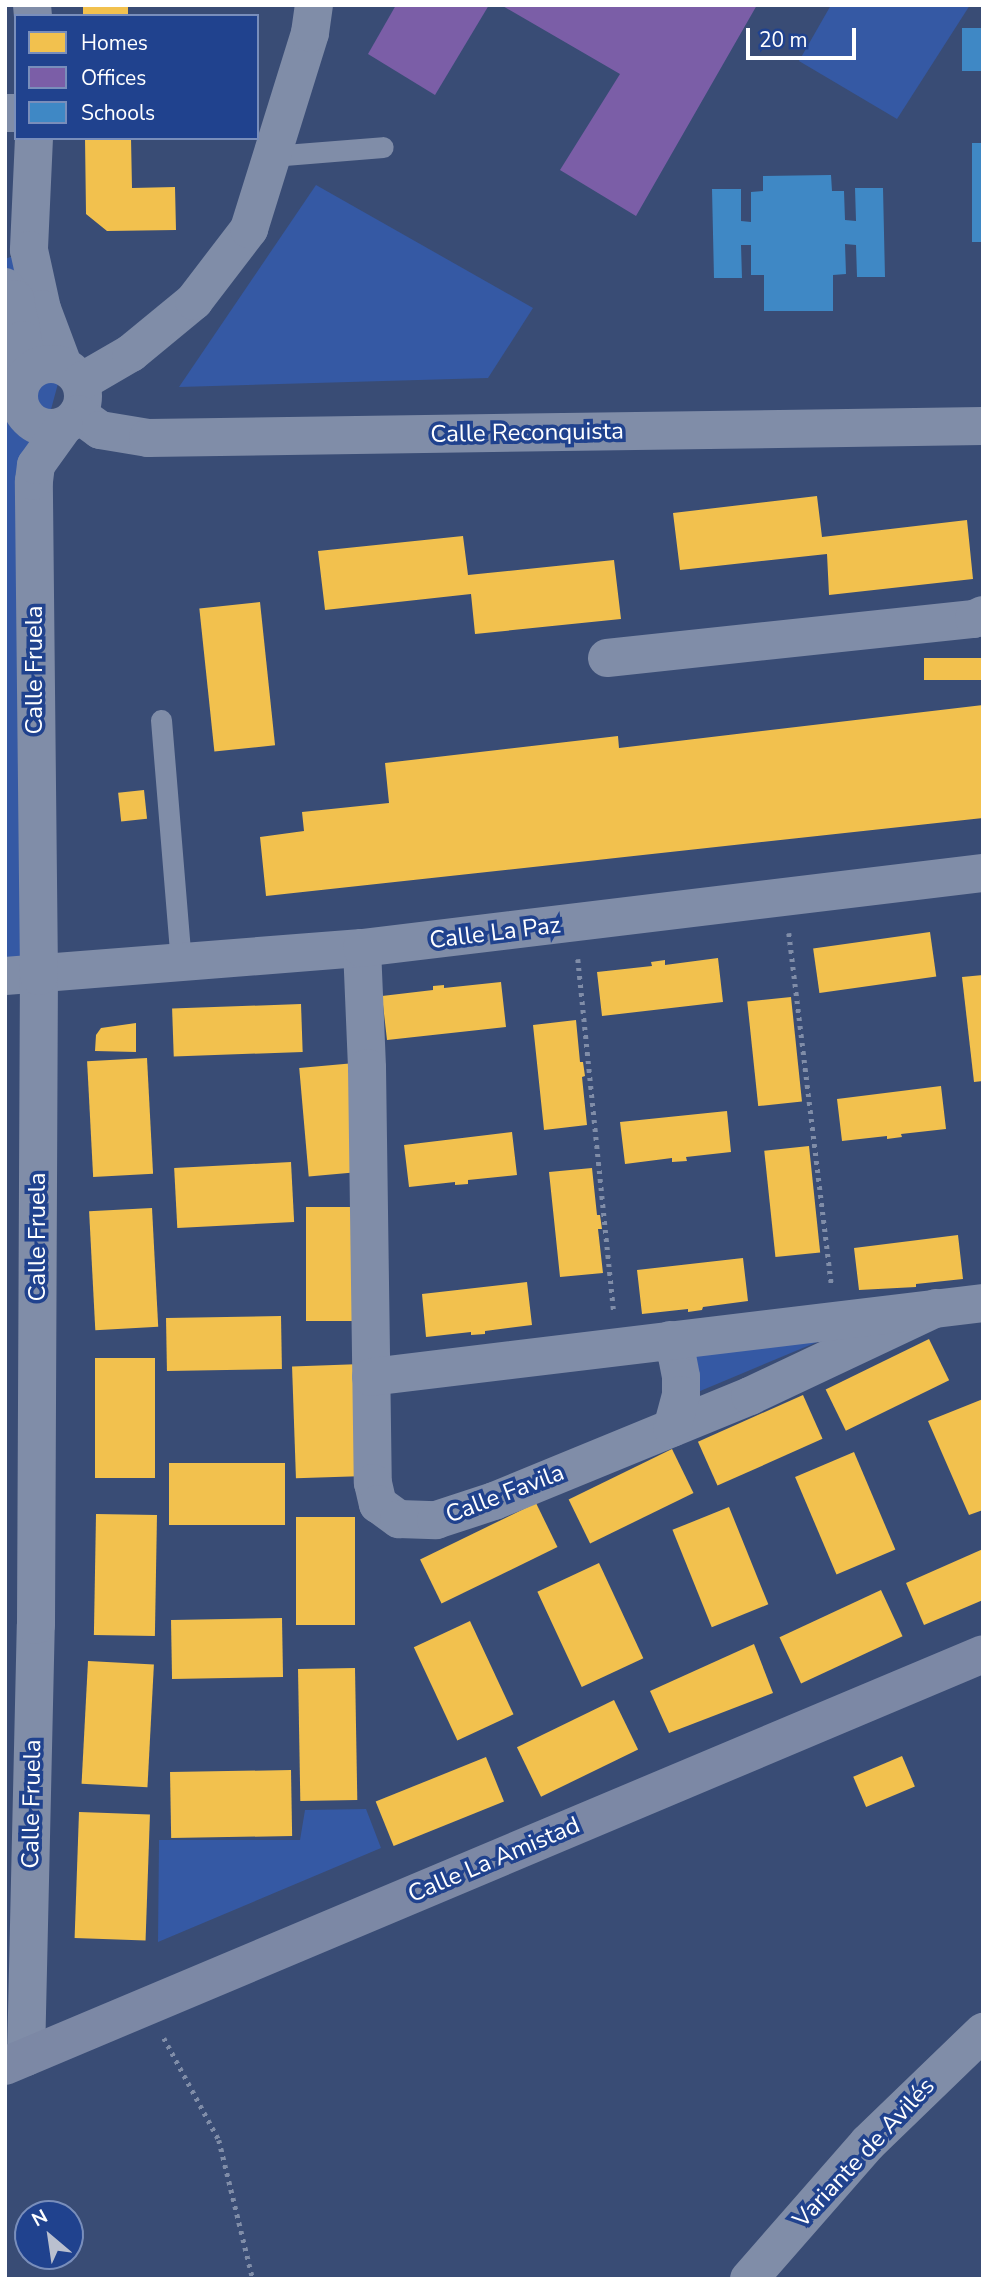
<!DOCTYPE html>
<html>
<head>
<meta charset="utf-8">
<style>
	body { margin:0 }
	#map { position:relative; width:988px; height:2284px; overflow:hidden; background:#394c75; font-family:"Nunito Sans",sans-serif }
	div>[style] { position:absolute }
	.green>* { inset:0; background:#3559a4 }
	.homes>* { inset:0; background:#f2c14e; transform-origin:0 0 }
	.offices>* { inset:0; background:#7b5ea7 }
	.schools>* { inset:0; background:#3f88c5; transform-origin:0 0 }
	.path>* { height:4.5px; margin-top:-2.25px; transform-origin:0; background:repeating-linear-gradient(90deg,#808da8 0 3.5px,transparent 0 8.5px) }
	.lane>* { height:21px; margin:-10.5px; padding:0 10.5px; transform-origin:10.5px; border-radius:10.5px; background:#808da8 }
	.street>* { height:38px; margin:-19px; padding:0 19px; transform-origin:19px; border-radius:19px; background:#808da8 }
	.street>.ring { margin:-19px; padding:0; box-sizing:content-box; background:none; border:38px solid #808da8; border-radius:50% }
	.secondary>* { height:38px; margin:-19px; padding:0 19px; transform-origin:19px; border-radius:19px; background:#7c88a5 }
	.highway>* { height:38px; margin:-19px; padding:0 19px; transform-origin:19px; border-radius:19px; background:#808da8 }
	span { translate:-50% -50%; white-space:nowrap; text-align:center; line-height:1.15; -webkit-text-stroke:7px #20428e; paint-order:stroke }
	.street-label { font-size:24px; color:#fff }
	.frame { position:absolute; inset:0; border:7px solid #fff; pointer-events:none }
	.legend { position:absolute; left:14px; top:14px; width:245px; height:126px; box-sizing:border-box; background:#20428e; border:2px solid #798ebb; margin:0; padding:9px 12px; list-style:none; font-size:21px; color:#fff }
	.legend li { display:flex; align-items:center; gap:14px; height:35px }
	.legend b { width:35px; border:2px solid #798ebb }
	.north { position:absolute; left:14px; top:2200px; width:70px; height:70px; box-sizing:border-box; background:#20428e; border:2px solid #798ebb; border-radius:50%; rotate:331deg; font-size:19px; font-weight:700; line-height:28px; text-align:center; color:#fff }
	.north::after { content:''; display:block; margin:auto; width:24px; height:32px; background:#bac0cf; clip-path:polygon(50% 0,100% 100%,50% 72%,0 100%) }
	.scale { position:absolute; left:746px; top:28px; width:110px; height:32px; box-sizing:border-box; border:4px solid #fff; border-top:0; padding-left:9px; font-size:21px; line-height:24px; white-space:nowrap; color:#fff; -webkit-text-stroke:5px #20428e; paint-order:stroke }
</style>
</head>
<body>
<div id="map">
	<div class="green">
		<div style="clip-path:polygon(831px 5px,970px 5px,897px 119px,799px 61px)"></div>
		<div style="clip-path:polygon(316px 185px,533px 308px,488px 378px,179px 387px)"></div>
		<div style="clip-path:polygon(29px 250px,63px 365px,36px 465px,39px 976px,5px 976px,5px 259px)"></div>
		<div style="clip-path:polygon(822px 1340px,693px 1394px,693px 1349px)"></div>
		<div style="clip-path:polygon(366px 1809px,381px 1848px,158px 1942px,159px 1840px,300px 1840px,305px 1810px)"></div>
	</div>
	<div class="homes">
		<div style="left:83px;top:5px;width:45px;height:11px"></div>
		<div style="clip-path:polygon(85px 138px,131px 138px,132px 188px,175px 187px,176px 230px,107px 231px,86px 214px)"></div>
		<div style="clip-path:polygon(817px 496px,822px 537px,967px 520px,973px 579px,829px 595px,827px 554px,680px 570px,673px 513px)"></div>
		<div style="clip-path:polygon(463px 536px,468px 575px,614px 560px,621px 619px,475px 634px,471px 594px,325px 610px,318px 551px)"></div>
		<div style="left:260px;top:602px;width:144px;height:61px;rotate:84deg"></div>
		<div style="left:983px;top:658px;width:22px;height:59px;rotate:90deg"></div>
		<div style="clip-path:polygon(983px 705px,983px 818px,266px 896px,260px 837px,304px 831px,302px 812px,389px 803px,385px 763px,618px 736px,619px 748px)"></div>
		<div style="left:144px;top:790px;width:29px;height:26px;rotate:84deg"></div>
		<div style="left:930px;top:932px;width:45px;height:118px;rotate:82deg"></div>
		<div style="clip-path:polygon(718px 958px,723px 1002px,602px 1016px,597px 972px,652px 966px,651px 962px,665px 960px,665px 965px)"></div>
		<div style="clip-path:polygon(983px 975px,983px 1081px,974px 1082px,962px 977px)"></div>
		<div style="clip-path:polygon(501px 982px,506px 1027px,387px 1040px,382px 996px,433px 990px,433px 986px,444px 985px,444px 988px)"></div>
		<div style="left:791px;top:997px;width:105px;height:44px;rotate:84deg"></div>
		<div style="left:301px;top:1004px;width:48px;height:129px;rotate:88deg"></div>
		<div style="clip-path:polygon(576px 1020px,580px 1062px,583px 1062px,585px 1076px,582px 1077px,587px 1125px,544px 1130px,533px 1025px)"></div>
		<div style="clip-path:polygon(136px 1023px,136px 1052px,95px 1051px,96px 1035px,101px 1028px)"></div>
		<div style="left:147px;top:1058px;width:116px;height:60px;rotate:87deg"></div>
		<div style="left:355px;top:1063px;width:109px;height:56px;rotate:85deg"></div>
		<div style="clip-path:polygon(941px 1086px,946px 1129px,901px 1134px,902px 1137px,887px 1139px,887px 1136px,842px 1141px,837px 1099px)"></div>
		<div style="clip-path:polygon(727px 1111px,731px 1152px,686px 1157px,687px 1161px,672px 1162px,672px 1158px,625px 1164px,620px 1122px)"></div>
		<div style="clip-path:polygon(512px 1132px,517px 1175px,468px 1180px,468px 1184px,455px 1185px,455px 1182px,409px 1187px,404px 1145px)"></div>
		<div style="left:809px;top:1146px;width:107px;height:45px;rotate:84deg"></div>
		<div style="left:291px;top:1162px;width:60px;height:117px;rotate:87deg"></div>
		<div style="clip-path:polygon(592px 1168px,597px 1215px,600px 1215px,602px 1229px,598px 1229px,603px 1273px,560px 1277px,549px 1172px)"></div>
		<div style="left:358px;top:1207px;width:114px;height:52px;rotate:90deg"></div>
		<div style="left:152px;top:1208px;width:119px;height:63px;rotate:87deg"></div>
		<div style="clip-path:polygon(958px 1235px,963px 1279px,916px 1284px,916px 1287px,859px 1290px,854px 1248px)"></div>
		<div style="clip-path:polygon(743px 1258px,748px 1301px,703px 1307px,702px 1310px,688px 1312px,688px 1309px,642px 1314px,637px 1270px)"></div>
		<div style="clip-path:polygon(527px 1282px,532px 1325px,485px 1331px,485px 1334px,471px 1335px,471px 1332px,426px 1337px,422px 1294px)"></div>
		<div style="left:281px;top:1316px;width:53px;height:115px;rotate:89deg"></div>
		<div style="left:929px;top:1339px;width:46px;height:115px;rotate:64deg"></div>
		<div style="left:155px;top:1358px;width:120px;height:60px;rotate:90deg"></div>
		<div style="left:362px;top:1364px;width:112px;height:70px;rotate:88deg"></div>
		<div style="left:803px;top:1395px;width:48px;height:115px;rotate:66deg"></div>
		<div style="clip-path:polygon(983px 1399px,983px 1510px,969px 1515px,928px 1421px)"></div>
		<div style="left:672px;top:1449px;width:49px;height:115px;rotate:64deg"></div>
		<div style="left:854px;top:1452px;width:106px;height:64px;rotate:67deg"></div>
		<div style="left:285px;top:1463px;width:62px;height:116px;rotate:90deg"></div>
		<div style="left:536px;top:1503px;width:49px;height:129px;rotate:64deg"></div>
		<div style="left:729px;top:1507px;width:105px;height:61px;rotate:68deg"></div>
		<div style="left:96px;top:1514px;width:61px;height:121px;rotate:1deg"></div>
		<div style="left:296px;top:1517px;width:59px;height:108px"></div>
		<div style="clip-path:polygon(983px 1549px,983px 1600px,924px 1625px,906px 1583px)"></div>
		<div style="left:599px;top:1563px;width:105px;height:68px;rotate:65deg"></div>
		<div style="left:881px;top:1590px;width:51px;height:112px;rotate:65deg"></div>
		<div style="left:282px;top:1618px;width:59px;height:111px;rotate:89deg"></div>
		<div style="left:470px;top:1621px;width:103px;height:62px;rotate:65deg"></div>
		<div style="clip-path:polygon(754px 1644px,773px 1693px,669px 1733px,650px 1691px)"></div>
		<div style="left:88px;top:1661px;width:66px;height:123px;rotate:3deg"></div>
		<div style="left:355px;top:1668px;width:132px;height:57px;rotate:89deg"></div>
		<div style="left:614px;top:1700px;width:55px;height:108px;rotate:64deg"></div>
		<div style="left:902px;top:1756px;width:33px;height:53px;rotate:67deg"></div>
		<div style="left:486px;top:1757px;width:48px;height:119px;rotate:68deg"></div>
		<div style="left:291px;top:1770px;width:66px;height:121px;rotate:89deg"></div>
		<div style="left:79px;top:1812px;width:71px;height:126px;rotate:2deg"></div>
	</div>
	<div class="offices">
		<div style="clip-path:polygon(396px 5px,489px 5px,435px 95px,368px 54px)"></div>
		<div style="clip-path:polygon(501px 5px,757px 5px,636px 216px,560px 170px,620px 74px)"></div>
	</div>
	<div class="schools">
		<div style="left:962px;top:28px;width:21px;height:43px"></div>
		<div style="left:972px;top:143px;width:11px;height:99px"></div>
		<div style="clip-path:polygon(831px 175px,832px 191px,844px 191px,845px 220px,856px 221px,855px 188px,883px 188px,885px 277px,857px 277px,856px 245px,845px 244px,846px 274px,833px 275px,833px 311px,764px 311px,764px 275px,751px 275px,751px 245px,741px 245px,742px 278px,714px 278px,712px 189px,741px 189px,741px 221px,751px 222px,751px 192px,763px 191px,763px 176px)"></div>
	</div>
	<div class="path">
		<div style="left:789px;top:933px;width:356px;rotate:83.1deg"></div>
		<div style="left:578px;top:959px;width:355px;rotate:84.2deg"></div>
		<div style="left:164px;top:2038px;width:116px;rotate:61.7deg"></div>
		<div style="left:219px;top:2140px;width:143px;rotate:76.3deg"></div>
	</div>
	<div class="lane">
		<div style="left:272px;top:156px;width:111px;rotate:-4.6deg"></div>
		<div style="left:161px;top:720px;width:245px;rotate:85.3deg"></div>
	</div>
	<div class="street">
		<div style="left:32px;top:5px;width:11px;rotate:85deg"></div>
		<div style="left:5px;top:113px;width:11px"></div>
		<div style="left:34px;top:138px;width:112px;rotate:92.6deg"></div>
		<div style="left:29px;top:250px;width:60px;rotate:77.6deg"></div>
		<div style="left:42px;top:309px;width:60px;rotate:69.4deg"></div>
		<div style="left:5px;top:287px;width:16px;rotate:50deg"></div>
		<div style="left:15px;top:299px;width:42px;rotate:79deg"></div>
		<div style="left:23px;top:340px;width:38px;rotate:88deg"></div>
		<div class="ring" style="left:19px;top:364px;width:26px;height:26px"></div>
		<div style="left:81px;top:382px;width:58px;rotate:-30.1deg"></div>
		<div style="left:131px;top:353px;width:82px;rotate:-39.5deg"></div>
		<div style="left:194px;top:301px;width:91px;rotate:-52.6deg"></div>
		<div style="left:249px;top:229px;width:205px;rotate:-72.7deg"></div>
		<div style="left:310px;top:33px;width:28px;rotate:-82deg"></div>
		<div style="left:78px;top:414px;width:27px;rotate:36deg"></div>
		<div style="left:100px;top:430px;width:49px;rotate:9.5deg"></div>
		<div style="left:148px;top:438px;width:835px;rotate:-0.82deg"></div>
		<div style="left:607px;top:658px;width:369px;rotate:-6.1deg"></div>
		<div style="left:974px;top:619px;width:10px;rotate:-24deg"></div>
		<div style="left:362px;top:948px;width:120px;rotate:87.6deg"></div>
		<div style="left:367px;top:1068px;width:415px;rotate:89.2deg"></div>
		<div style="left:373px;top:1483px;width:22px;rotate:77deg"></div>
		<div style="left:378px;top:1504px;width:26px;rotate:36deg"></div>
		<div style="left:399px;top:1519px;width:37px;rotate:2deg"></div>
		<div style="left:436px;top:1520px;width:61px;rotate:-18.1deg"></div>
		<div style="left:494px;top:1501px;width:277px;rotate:-22.3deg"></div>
		<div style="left:750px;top:1396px;width:206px;rotate:-25.3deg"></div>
		<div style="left:5px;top:976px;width:358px;rotate:-4.5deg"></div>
		<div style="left:362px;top:948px;width:626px;rotate:-6.89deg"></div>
		<div style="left:670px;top:1340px;width:17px;rotate:66deg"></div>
		<div style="left:677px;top:1356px;width:21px;rotate:79deg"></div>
		<div style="left:681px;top:1377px;width:18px;rotate:90deg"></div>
		<div style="left:681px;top:1395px;width:34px;rotate:105deg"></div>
		<div style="left:371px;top:1377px;width:616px;rotate:-6.89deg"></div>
		<div style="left:26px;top:2057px;width:432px;rotate:-88.7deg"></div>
		<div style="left:36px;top:1625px;width:649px;rotate:-89.74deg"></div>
		<div style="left:39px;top:976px;width:495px;rotate:-90.6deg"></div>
		<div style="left:34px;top:481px;width:16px;rotate:-83deg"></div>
		<div style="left:36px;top:465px;width:48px;rotate:-54.3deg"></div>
	</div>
	<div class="secondary">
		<div style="left:5px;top:2066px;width:1061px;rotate:-22.84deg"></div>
	</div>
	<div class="highway">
		<div style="left:749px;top:2279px;width:181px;rotate:-48.8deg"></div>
		<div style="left:868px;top:2143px;width:160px;rotate:-44deg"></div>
	</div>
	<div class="street-label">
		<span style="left:527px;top:433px;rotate:-1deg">Calle Reconquista</span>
		<span style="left:35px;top:670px;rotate:-90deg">Calle Fruela</span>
		<span style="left:495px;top:933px;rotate:-7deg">Calle La Paz</span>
		<span style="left:38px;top:1237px;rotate:-90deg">Calle Fruela</span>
		<span style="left:505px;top:1494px;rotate:-21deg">Calle Favila</span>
		<span style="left:32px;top:1804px;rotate:-89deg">Calle Fruela</span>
		<span style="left:494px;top:1860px;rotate:-23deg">Calle La Amistad</span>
		<span style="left:864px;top:2153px;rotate:-47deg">Variante de Avilés</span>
	</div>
	<div class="frame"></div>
	<ul class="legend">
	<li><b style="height:19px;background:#f2c14e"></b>Homes</li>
	<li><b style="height:19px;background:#7b5ea7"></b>Offices</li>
	<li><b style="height:19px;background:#3f88c5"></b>Schools</li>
	</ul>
	<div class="north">N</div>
	<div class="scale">20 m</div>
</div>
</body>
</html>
